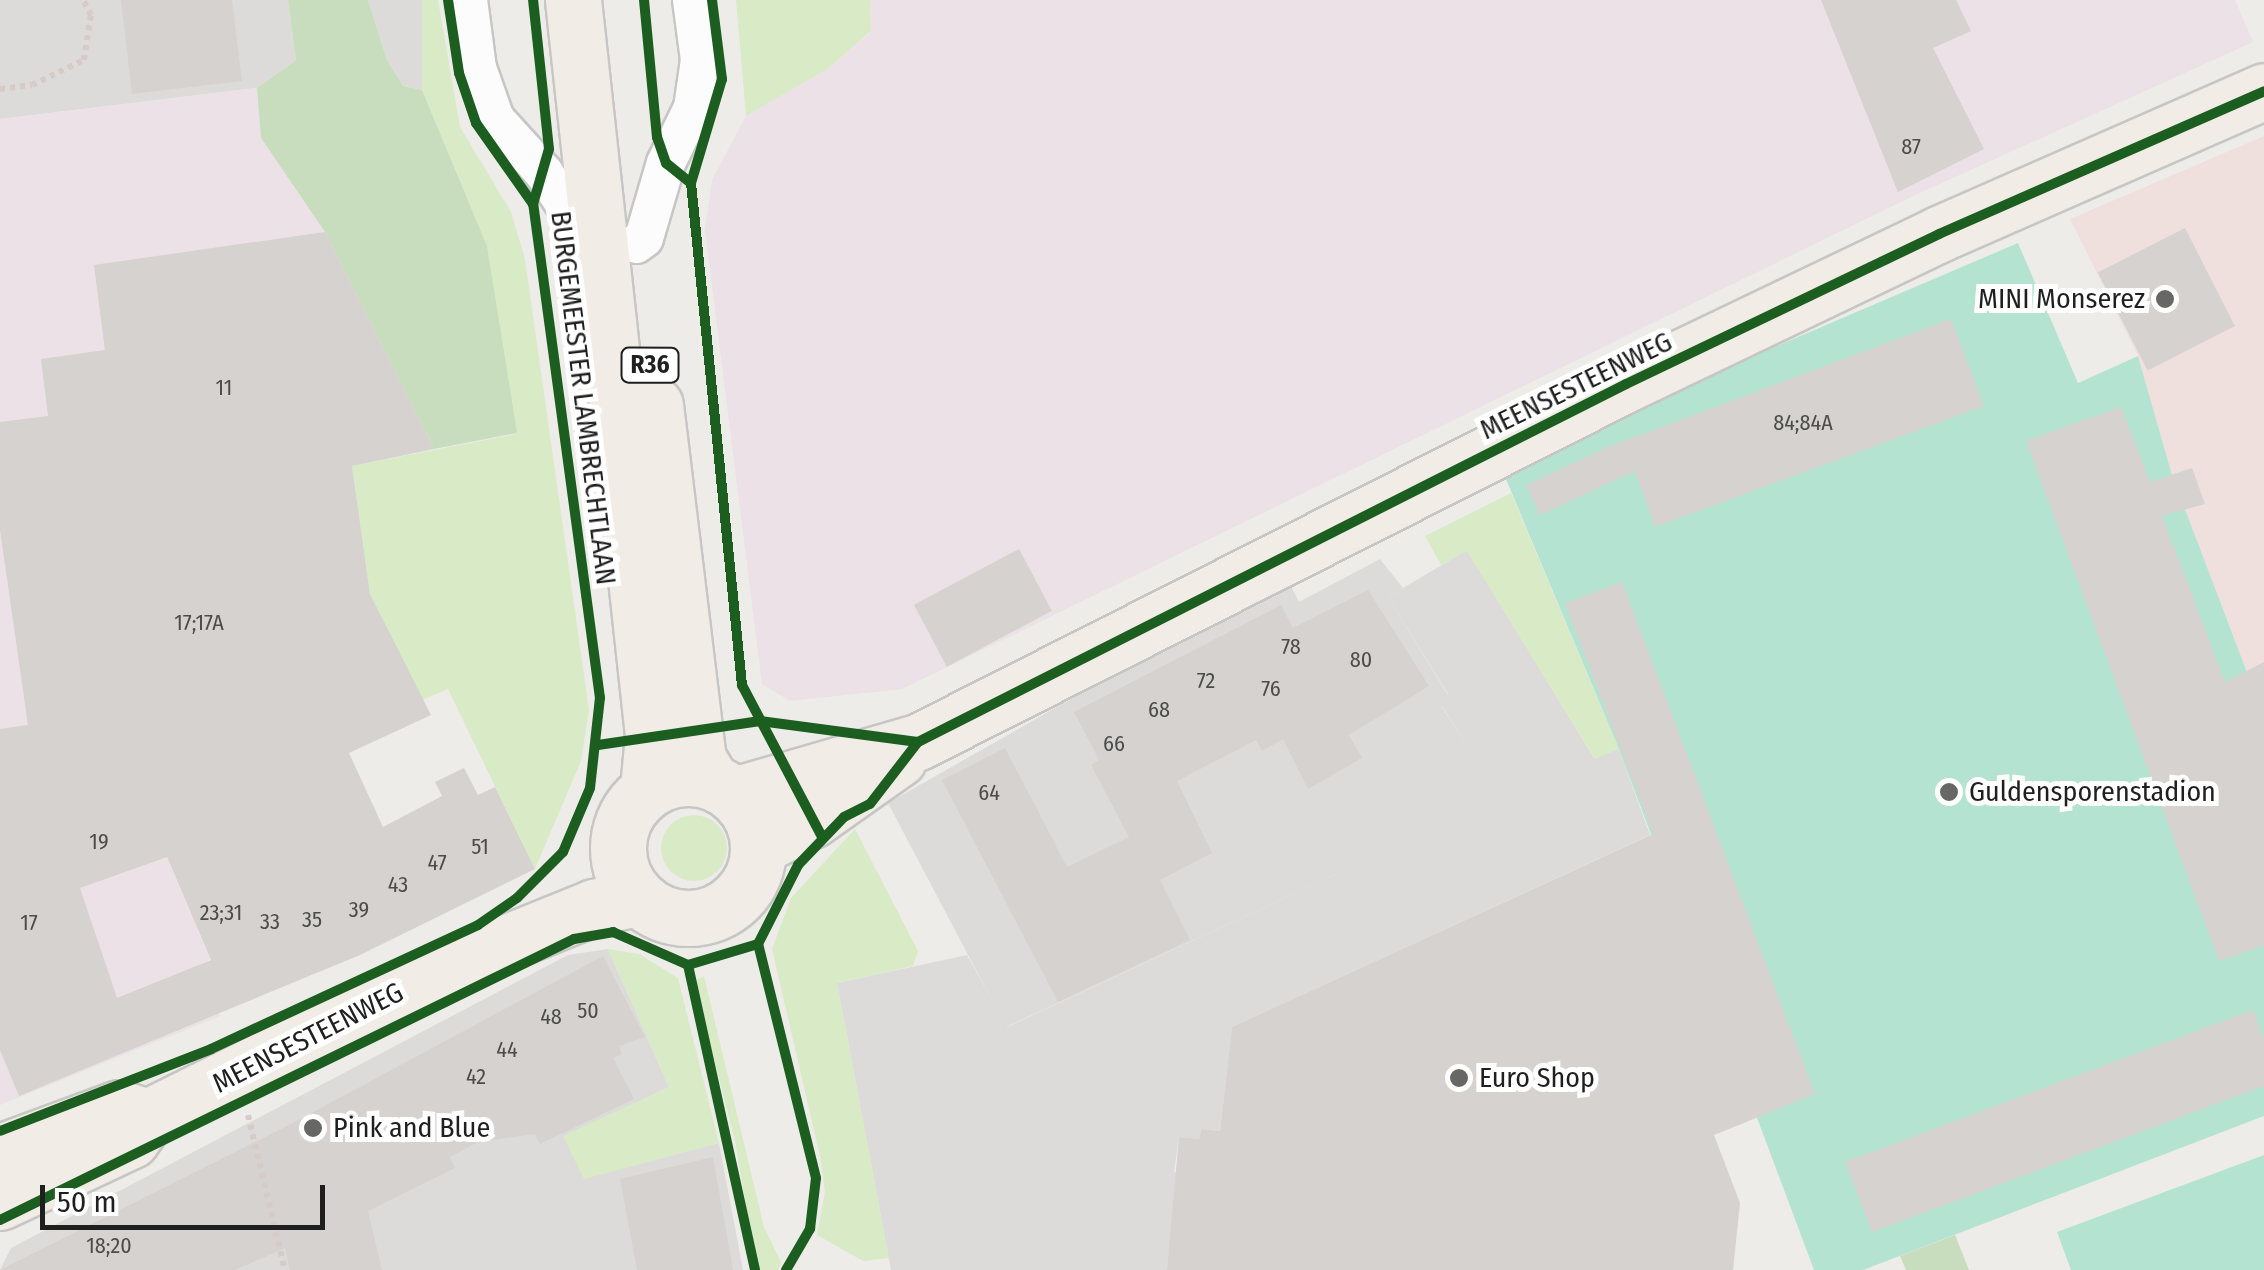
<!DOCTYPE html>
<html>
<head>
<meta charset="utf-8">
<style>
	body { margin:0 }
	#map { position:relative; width:2264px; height:1270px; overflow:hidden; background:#eeece8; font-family:"Fira Sans Condensed",sans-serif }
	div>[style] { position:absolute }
	.residential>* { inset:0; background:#dddbd9 }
	.commercial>* { inset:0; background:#efe0de }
	.industrial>* { inset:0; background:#ebe1e6 }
	.religious>* { inset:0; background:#dcdbd9 }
	.grass>* { inset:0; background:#d9eac7 }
	.round { border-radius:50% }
	.forest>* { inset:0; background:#c8dcbe }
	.pitch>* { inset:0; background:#b4e4d1 }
	.building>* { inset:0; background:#d5d2cf; transform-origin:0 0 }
	.path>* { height:6px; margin-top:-3px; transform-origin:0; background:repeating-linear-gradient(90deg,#d7cac7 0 5px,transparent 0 10px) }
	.roads { filter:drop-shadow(2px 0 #c6c6c4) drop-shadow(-2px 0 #c6c6c4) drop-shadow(0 2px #c6c6c4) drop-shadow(0 -2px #c6c6c4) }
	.street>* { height:38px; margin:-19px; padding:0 19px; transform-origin:19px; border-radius:19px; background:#fcfcfc }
	.primary>* { height:55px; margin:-27.5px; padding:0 27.5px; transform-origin:27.5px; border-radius:27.5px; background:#f1ece5 }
	.primary>.ring { margin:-27.5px; padding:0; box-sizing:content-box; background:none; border:55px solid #f1ece5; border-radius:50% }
	.cycleway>* { height:10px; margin:-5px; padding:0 5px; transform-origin:5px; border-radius:5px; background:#1b5e20 }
	.dots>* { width:28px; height:28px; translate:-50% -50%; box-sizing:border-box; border:5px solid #fff; border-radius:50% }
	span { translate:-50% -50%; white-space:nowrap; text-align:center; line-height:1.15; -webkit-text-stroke:10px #fff; paint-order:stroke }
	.number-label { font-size:22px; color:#4c4c4b }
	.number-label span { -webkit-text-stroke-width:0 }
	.shield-label span { padding:2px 8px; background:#fff; border:2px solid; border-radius:8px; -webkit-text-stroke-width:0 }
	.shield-label { font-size:25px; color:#1f1f1f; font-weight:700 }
	.poi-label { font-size:28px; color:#1f1f1f }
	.right { translate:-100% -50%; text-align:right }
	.left { translate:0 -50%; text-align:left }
	.street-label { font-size:28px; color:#1f1f1f }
	.scale { position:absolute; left:40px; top:1185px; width:285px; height:45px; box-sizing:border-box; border:5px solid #1f1f1f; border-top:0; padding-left:12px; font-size:30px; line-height:35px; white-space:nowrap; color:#1f1f1f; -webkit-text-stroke:8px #fff; paint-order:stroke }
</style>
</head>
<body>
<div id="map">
	<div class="residential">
		<div style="clip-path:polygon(0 0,288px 0,296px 60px,257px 88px,0 119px)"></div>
		<div style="clip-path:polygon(368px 0,422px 0,422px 90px,403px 86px,387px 60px)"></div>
		<div style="clip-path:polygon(1380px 559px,1403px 588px,1388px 597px,1448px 695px,1442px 707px,1501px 798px,1006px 1027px,888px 803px,1177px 639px,1290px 584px,1299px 602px)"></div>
		<div style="clip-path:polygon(608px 949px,669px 1087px,564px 1137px,584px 1178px,719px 1143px,743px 1270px,0 1270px,11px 1248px,568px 955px)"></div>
	</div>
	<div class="commercial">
		<div style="clip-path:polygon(2264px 136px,2264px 717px,2172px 475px,2138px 356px,2070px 219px)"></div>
	</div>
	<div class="industrial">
		<div style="clip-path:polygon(870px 0,2235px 0,2253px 42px,1911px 197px,902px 689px,790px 701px,762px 684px,705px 230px,712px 180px,746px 116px,829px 68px,871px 32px)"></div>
		<div style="clip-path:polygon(257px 88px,261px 138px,325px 232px,434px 449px,352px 466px,154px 828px,210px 959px,199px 965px,220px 1016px,0 1105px,0 119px)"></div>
	</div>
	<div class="religious">
		<div style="clip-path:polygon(1467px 550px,1594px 758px,1619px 749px,1650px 835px,1232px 1027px,1220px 1131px,1201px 1129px,1199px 1139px,1179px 1137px,1174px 1172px,1199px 1175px,1176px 1186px,1167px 1270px,891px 1270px,837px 983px,967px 955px,1007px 1027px,1500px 798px,1442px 706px,1448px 694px,1388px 597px)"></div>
	</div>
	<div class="grass">
		<div style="clip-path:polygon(422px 0,438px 0,460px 127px,511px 212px,525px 259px,589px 710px,581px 761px,535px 869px,448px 689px,422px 700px,370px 594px,352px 466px,516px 434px,487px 246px,422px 90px)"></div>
		<div style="clip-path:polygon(736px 0,870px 0,871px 31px,829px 68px,746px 116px)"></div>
		<div style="clip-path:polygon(1511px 493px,1619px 749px,1595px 759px,1467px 551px,1441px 565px,1425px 536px)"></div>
		<div class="round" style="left:661px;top:815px;width:66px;height:66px"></div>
		<div style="clip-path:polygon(855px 829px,918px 951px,913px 966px,837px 983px,889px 1258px,863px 1261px,817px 1235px,825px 1192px,820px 1156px,772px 949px,791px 898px)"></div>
		<div style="clip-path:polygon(608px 949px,639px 954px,678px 978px,719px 1143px,584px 1179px,563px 1136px,669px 1087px)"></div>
		<div style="clip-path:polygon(704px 976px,764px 1227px,781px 1262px,778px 1270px,757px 1270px,735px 1141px,694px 981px)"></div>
	</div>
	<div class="forest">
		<div style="clip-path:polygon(288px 0,368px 0,387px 60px,403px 86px,422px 90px,487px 246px,517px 433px,434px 449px,325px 232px,261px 138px,257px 88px,296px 60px)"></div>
		<div style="clip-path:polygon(1955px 1235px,1969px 1270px,1906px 1270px,1900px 1256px)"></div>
	</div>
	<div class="pitch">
		<div style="clip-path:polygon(2018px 243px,2078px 383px,2138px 356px,2172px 475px,2264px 717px,2264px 1116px,1863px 1270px,1814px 1270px,1619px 749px,1503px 472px,1622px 412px)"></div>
		<div style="clip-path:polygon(2264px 1155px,2264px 1270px,2071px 1270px,2057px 1232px)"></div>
	</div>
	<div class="building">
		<div style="clip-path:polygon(121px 0,232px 0,242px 81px,132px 94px)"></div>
		<div style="clip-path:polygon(1821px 0,1956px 0,1971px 31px,1933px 48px,1984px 149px,1898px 192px)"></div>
		<div style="left:2185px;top:228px;width:110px;height:98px;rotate:63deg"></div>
		<div style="clip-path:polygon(evenodd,325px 232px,434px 449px,352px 466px,370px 594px,431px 715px,349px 753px,383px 827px,442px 796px,435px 782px,464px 768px,478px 795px,495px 787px,535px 869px,360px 955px,19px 1096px,0 1050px,0 729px,28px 725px,0 530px,0 422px,48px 416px,41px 359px,105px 350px,94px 265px,325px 232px,167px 857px,211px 960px,117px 998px,80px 888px,167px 857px)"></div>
		<div style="clip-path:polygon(1951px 319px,1984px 406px,1655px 527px,1635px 471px,1540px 515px,1526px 485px,1608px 447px)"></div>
		<div style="clip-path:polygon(2121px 407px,2150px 482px,2192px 468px,2205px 504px,2162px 516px,2225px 682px,2264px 662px,2264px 945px,2219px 961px,2026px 441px)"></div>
		<div style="left:1019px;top:549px;width:70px;height:119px;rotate:62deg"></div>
		<div style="clip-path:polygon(1622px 582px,1815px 1094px,1714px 1135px,1740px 1203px,1733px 1270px,1167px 1270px,1179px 1137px,1199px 1139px,1201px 1129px,1220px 1131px,1232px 1027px,1653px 834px,1565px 603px)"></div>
		<div style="clip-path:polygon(1368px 590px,1429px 686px,1349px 735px,1362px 758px,1308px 789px,1283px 739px,1262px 751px,1256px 740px,1177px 781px,1212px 853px,1160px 880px,1190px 940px,1058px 1002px,942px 780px,1005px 748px,1067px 867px,1129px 837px,1091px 765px,1099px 760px,1074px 712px,1281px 605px,1293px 628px)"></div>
		<div style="clip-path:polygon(603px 956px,645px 1037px,619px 1046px,622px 1054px,613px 1058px,634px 1099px,540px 1144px,535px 1134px,478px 1142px,450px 1157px,455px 1168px,368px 1211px,382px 1270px,290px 1270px,285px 1248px,235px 1270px,0 1270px,291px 1124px)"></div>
		<div style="clip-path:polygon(2253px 1010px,2264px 1040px,2264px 1086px,1872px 1232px,1845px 1162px)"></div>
		<div style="clip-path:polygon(713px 1157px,733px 1270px,637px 1270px,620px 1179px)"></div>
	</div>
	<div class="path">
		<div style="left:0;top:89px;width:32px;rotate:-7deg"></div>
		<div style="left:32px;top:85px;width:58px;rotate:-25.7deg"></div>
		<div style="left:84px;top:60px;width:46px;rotate:-81.2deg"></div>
		<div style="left:91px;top:15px;width:17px;rotate:-118deg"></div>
		<div style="left:248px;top:1115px;width:159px;rotate:76.6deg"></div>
	</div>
	<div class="roads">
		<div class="street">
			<div style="left:468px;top:0;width:69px;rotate:82.5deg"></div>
			<div style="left:477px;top:68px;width:54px;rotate:70.6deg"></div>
			<div style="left:495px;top:119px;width:73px;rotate:47.8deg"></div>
			<div style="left:544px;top:173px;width:79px;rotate:56.3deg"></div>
			<div style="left:588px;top:239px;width:13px;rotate:18deg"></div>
			<div style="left:636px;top:244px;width:10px;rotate:-37deg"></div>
			<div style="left:644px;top:238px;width:78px;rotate:-73.7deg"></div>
			<div style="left:666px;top:163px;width:61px;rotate:-63.9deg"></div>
			<div style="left:693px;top:108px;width:49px;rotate:-81.7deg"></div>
			<div style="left:700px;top:60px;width:61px;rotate:-97.6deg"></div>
		</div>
		<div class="primary">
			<div style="left:573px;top:0;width:739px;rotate:83.79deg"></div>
			<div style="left:653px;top:735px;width:54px;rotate:95.3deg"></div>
			<div style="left:655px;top:405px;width:357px;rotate:83.1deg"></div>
			<div style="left:698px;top:759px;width:26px;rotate:59deg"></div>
			<div class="ring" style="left:618px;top:778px;width:85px;height:85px"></div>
			<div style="left:734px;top:795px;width:191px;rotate:-16.1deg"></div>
			<div style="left:918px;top:742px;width:793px;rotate:-26.82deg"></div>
			<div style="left:1626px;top:384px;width:347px;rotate:-25.6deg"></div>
			<div style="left:1939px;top:234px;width:355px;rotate:-23.7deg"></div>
			<div style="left:758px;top:847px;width:62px;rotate:-27deg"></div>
			<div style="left:813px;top:819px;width:105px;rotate:-35.3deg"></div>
			<div style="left:0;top:1152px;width:127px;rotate:-20.3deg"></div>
			<div style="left:119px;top:1108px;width:27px;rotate:17deg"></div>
			<div style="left:0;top:1202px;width:145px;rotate:-25.3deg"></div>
			<div style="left:131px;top:1140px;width:29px;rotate:-54deg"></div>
			<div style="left:148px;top:1117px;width:357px;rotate:-26.4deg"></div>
			<div style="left:468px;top:958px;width:136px;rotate:-22deg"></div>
			<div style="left:594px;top:907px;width:44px;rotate:-11.8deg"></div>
		</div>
	</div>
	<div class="cycleway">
		<div style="left:448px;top:0;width:74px;rotate:81.4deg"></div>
		<div style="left:459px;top:73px;width:53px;rotate:71.2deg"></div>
		<div style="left:476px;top:123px;width:99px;rotate:54.9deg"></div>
		<div style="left:644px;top:0;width:138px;rotate:84.6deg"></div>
		<div style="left:657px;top:137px;width:28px;rotate:71deg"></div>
		<div style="left:666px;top:163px;width:32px;rotate:39deg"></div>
		<div style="left:712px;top:0;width:80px;rotate:82.8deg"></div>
		<div style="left:722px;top:79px;width:109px;rotate:106.6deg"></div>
		<div style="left:691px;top:183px;width:505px;rotate:84.2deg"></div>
		<div style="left:742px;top:685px;width:172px;rotate:62.2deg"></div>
		<div style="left:598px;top:745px;width:164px;rotate:-8.4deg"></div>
		<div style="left:760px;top:721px;width:159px;rotate:7.6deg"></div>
		<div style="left:688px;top:965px;width:312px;rotate:77.6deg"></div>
		<div style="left:0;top:1131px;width:226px;rotate:-21.2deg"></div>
		<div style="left:211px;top:1049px;width:294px;rotate:-24.9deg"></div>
		<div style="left:478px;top:925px;width:47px;rotate:-34.7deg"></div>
		<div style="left:517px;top:898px;width:65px;rotate:-45deg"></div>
		<div style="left:563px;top:852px;width:69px;rotate:-67.1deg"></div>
		<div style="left:590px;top:788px;width:91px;rotate:-83.7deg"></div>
		<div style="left:600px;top:698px;width:499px;rotate:-97.7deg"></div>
		<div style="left:533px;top:204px;width:57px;rotate:-73.8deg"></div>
		<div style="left:549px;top:149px;width:150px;rotate:-96.1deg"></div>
		<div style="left:0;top:1220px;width:639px;rotate:-26.08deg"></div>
		<div style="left:574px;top:939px;width:40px;rotate:-10deg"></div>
		<div style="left:613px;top:932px;width:82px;rotate:23.7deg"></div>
		<div style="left:688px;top:965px;width:73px;rotate:-16.7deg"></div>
		<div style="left:786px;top:1270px;width:48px;rotate:-59.7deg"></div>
		<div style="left:810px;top:1229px;width:51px;rotate:-83.3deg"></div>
		<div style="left:816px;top:1178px;width:241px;rotate:-103.9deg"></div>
		<div style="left:758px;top:944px;width:89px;rotate:-63.1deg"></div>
		<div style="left:798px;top:865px;width:66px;rotate:-46.2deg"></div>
		<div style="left:844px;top:817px;width:29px;rotate:-27deg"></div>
		<div style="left:870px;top:804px;width:78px;rotate:-52.3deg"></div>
		<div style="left:918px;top:742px;width:793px;rotate:-26.82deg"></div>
		<div style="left:1626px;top:384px;width:347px;rotate:-25.6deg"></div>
		<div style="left:1939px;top:234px;width:355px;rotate:-23.7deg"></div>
	</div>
	<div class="dots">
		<div style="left:2165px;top:299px;background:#676765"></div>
		<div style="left:1949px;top:792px;background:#676765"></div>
		<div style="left:1459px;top:1078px;background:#676765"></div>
		<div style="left:313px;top:1128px;background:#676765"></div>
	</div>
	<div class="number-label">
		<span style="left:1911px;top:147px">87</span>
		<span style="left:224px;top:388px">11</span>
		<span style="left:1803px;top:423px">84;84A</span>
		<span style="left:199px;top:623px">17;17A</span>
		<span style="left:1291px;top:647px">78</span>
		<span style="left:1361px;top:660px">80</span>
		<span style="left:1206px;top:681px">72</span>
		<span style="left:1271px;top:689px">76</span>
		<span style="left:1159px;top:710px">68</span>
		<span style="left:1114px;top:744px">66</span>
		<span style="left:989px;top:793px">64</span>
		<span style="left:99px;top:842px">19</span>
		<span style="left:480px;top:847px">51</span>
		<span style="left:437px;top:863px">47</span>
		<span style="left:398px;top:885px">43</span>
		<span style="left:359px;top:910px">39</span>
		<span style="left:221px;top:913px">23;31</span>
		<span style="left:312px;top:920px">35</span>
		<span style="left:270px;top:922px">33</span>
		<span style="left:29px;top:923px">17</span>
		<span style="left:588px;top:1011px">50</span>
		<span style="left:551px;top:1017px">48</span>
		<span style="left:507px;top:1050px">44</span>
		<span style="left:476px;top:1077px">42</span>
		<span style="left:109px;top:1246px">18;20</span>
	</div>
	<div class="shield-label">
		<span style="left:650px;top:365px">R36</span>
	</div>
	<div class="poi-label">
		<span class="right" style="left:2145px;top:299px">MINI Monserez</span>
		<span class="left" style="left:1969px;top:792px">Guldensporenstadion</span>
		<span class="left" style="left:1479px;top:1078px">Euro Shop</span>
		<span class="left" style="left:333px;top:1128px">Pink and Blue</span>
	</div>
	<div class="street-label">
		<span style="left:1576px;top:386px;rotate:-26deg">MEENSESTEENWEG</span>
		<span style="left:583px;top:398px;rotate:83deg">BURGEMEESTER LAMBRECHTLAAN</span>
		<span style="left:308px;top:1038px;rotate:-27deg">MEENSESTEENWEG</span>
	</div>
	<div class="scale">50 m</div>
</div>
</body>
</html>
